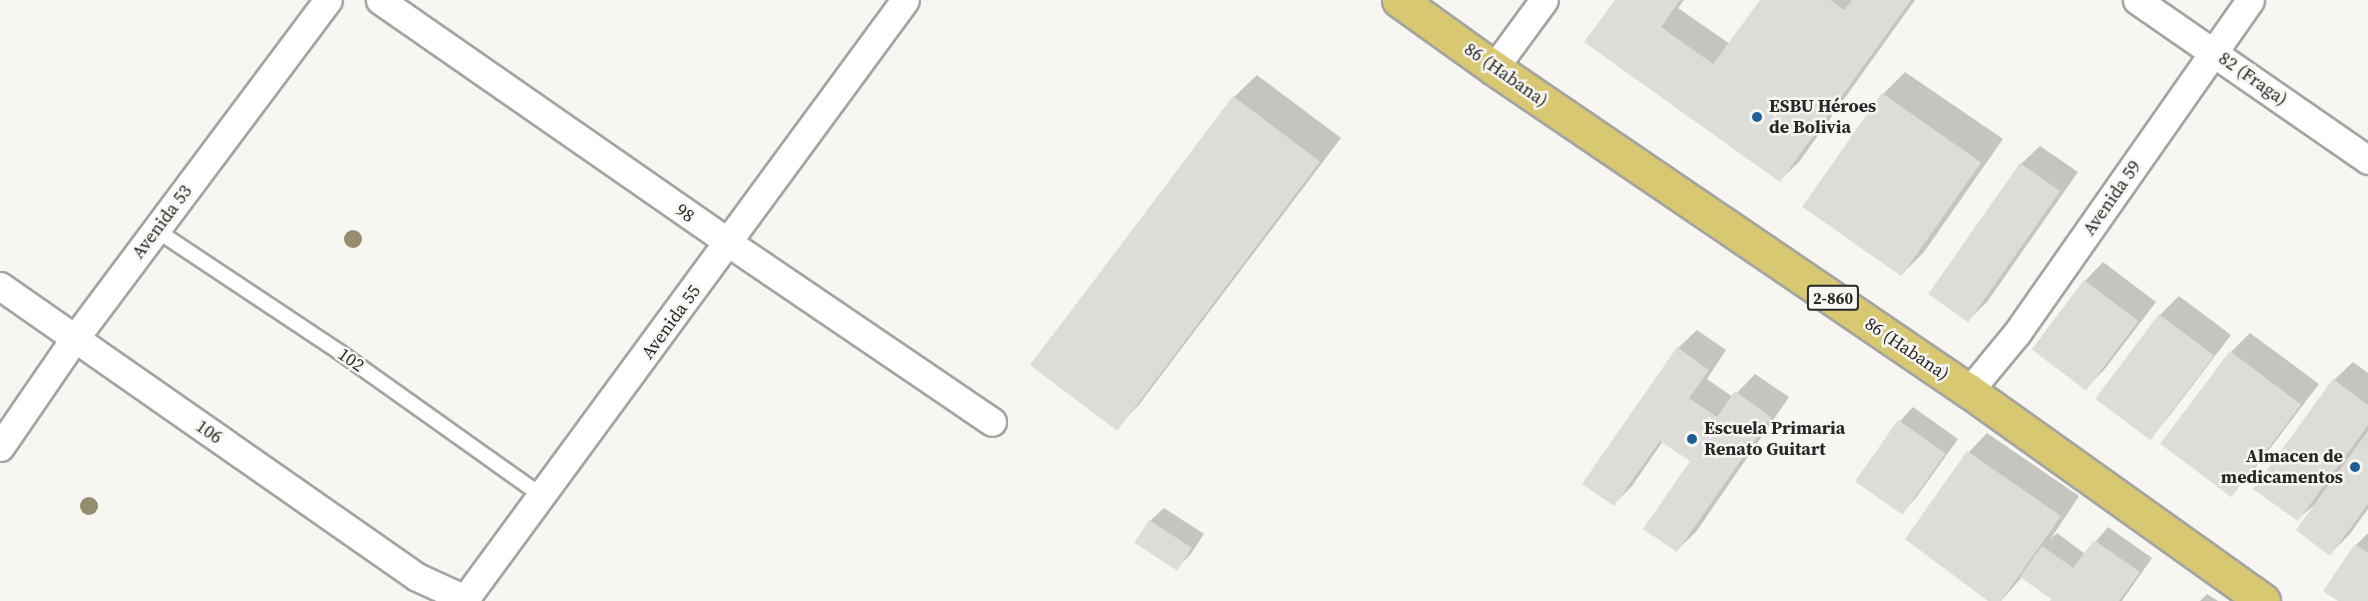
<!DOCTYPE html>
<html>
<head>
<meta charset="utf-8">
<style>
	body { margin:0 }
	#map { position:relative; width:2368px; height:601px; overflow:hidden; background:#f7f6f2; font-family:"Source Serif 4",serif }
	div>[style] { position:absolute }
	.shadow>* { inset:0; background:#0003 }
	.building>* { inset:0; background:#dddcd8; transform-origin:0 0 }
	.roads { filter:drop-shadow(2px 0 #a5a4a0) drop-shadow(-2px 0 #a5a4a0) drop-shadow(0 2px #a5a4a0) drop-shadow(0 -2px #a5a4a0) }
	.lane>* { height:14px; margin:-7px; padding:0 7px; transform-origin:7px; border-radius:7px; background:#fff }
	.street>* { height:27px; margin:-13.5px; padding:0 13.5px; transform-origin:13.5px; border-radius:13.5px; background:#fff }
	.primary>* { height:33px; margin:-16.5px; padding:0 16.5px; transform-origin:16.5px; border-radius:16.5px; background:#d8c872 }
	.trees>* { width:18px; height:18px; margin:-9px; border-radius:50%; background:#948e6f }
	.dots>* { width:16px; height:16px; translate:-50% -50%; box-sizing:border-box; border:3px solid #f7f6f2; border-radius:50% }
	span { translate:-50% -50%; white-space:nowrap; text-align:center; line-height:1.15; -webkit-text-stroke:5px #f7f6f2; paint-order:stroke }
	.shield-label span { padding:2px 4px; background:#f7f6f2; border:2px solid; border-radius:4px; -webkit-text-stroke-width:0 }
	.shield-label { font-size:16px; color:#292827; font-weight:700 }
	.street-label { font-size:18px; color:#292827 }
	.poi-label { font-size:18px; color:#292827; font-weight:700 }
	.left { translate:0 -50%; text-align:left }
	.right { translate:-100% -50%; text-align:right }
</style>
</head>
<body>
<div id="map">
	<div class="shadow">
		<div style="clip-path:polygon(1617px 0,1684px 0,1678px 8px,1730px 44px,1761px 0,1915px 0,1799px 162px,1780px 180px)"></div>
		<div style="clip-path:polygon(1905px 72px,2003px 139px,1924px 252px,1902px 274px,1883px 94px)"></div>
		<div style="clip-path:polygon(1257px 75px,1341px 138px,1138px 406px,1116px 428px,1031px 364px,1234px 97px)"></div>
		<div style="clip-path:polygon(2040px 146px,2078px 172px,1987px 302px,1968px 320px,2021px 164px)"></div>
		<div style="clip-path:polygon(2103px 262px,2156px 302px,2104px 370px,2086px 388px,2085px 281px)"></div>
		<div style="clip-path:polygon(2179px 296px,2231px 335px,2167px 419px,2149px 437px,2097px 398px,2160px 315px)"></div>
		<div style="clip-path:polygon(1697px 330px,1726px 350px,1707px 379px,1733px 397px,1755px 374px,1789px 397px,1696px 532px,1677px 550px,1692px 461px,1663px 441px,1632px 486px,1614px 504px,1678px 348px)"></div>
		<div style="clip-path:polygon(2250px 333px,2319px 384px,2249px 476px,2230px 495px,2162px 443px,2231px 352px)"></div>
		<div style="clip-path:polygon(2353px 362px,2368px 373px,2368px 509px,2349px 535px,2330px 554px,2320px 500px,2298px 519px,2334px 380px)"></div>
		<div style="clip-path:polygon(1913px 407px,1958px 439px,1915px 499px,1902px 513px,1857px 482px,1900px 421px)"></div>
		<div style="clip-path:polygon(1987px 433px,2079px 496px,2050px 540px,2057px 533px,2085px 554px,2108px 527px,2152px 558px,2122px 601px,2053px 601px,2054px 598px,2022px 577px,2001px 601px,1991px 601px,1907px 539px,1969px 452px)"></div>
		<div style="clip-path:polygon(1164px 508px,1204px 534px,1190px 555px,1177px 568px,1150px 521px)"></div>
		<div style="clip-path:polygon(2368px 533px,2368px 601px,2340px 601px,2356px 545px)"></div>
		<div style="clip-path:polygon(2207px 594px,2218px 601px,2200px 601px)"></div>
	</div>
	<div class="building">
		<div style="clip-path:polygon(1615px 0,1680px 0,1661px 27px,1713px 64px,1760px 0,1830px 0,1844px 10px,1852px 0,1911px 0,1780px 182px,1584px 42px)"></div>
		<div style="left:1882px;top:93px;width:121px;height:139px;rotate:35deg"></div>
		<div style="left:1233px;top:96px;width:109px;height:337px;rotate:37deg"></div>
		<div style="left:2020px;top:163px;width:49px;height:160px;rotate:35deg"></div>
		<div style="left:2084px;top:280px;width:68px;height:87px;rotate:37deg"></div>
		<div style="left:2159px;top:314px;width:69px;height:106px;rotate:37deg"></div>
		<div style="clip-path:polygon(1677px 347px,1709px 370px,1689px 398px,1717px 417px,1735px 391px,1771px 417px,1677px 552px,1643px 529px,1690px 461px,1660px 441px,1614px 506px,1582px 484px)"></div>
		<div style="left:2230px;top:351px;width:89px;height:116px;rotate:37deg"></div>
		<div style="clip-path:polygon(2333px 379px,2368px 405px,2368px 425px,2298px 521px,2253px 489px)"></div>
		<div style="left:1898px;top:420px;width:58px;height:75px;rotate:35deg"></div>
		<div style="clip-path:polygon(2368px 431px,2368px 504px,2330px 556px,2296px 530px)"></div>
		<div style="clip-path:polygon(1967px 451px,2061px 516px,2001px 601px,1988px 601px,1905px 539px)"></div>
		<div style="left:1149px;top:520px;width:51px;height:27px;rotate:33deg"></div>
		<div style="clip-path:polygon(2094px 540px,2140px 572px,2119px 601px,2050px 601px,2051px 599px,2020px 577px,2042px 546px,2073px 568px)"></div>
		<div style="clip-path:polygon(2355px 544px,2368px 553px,2368px 601px,2338px 601px,2323px 591px)"></div>
	</div>
	<div class="roads">
		<div class="lane">
			<div style="left:156px;top:230px;width:219px;rotate:33.6deg"></div>
			<div style="left:338px;top:351px;width:250px;rotate:35.4deg"></div>
		</div>
		<div class="street">
			<div style="left:380px;top:0;width:425px;rotate:34.8deg"></div>
			<div style="left:729px;top:243px;width:318px;rotate:34.2deg"></div>
			<div style="left:2137px;top:0;width:281px;rotate:34.7deg"></div>
			<div style="left:1494px;top:68px;width:84px;rotate:-53.7deg"></div>
			<div style="left:0;top:286px;width:508px;rotate:34.91deg"></div>
			<div style="left:417px;top:577px;width:53px;rotate:24.6deg"></div>
			<div style="left:465px;top:599px;width:743px;rotate:-53.7deg"></div>
			<div style="left:1969px;top:391px;width:75px;rotate:-50.4deg"></div>
			<div style="left:2017px;top:333px;width:406px;rotate:-55deg"></div>
			<div style="left:0;top:447px;width:132px;rotate:-55.5deg"></div>
			<div style="left:75px;top:338px;width:422px;rotate:-53.2deg"></div>
		</div>
		<div class="primary">
			<div style="left:1399px;top:0;width:117px;rotate:35.6deg"></div>
			<div style="left:1494px;top:68px;width:574px;rotate:34.22deg"></div>
			<div style="left:1969px;top:391px;width:361px;rotate:35.5deg"></div>
		</div>
	</div>
	<div class="trees">
		<div style="left:353px;top:239px"></div>
		<div style="left:89px;top:506px"></div>
	</div>
	<div class="dots">
		<div style="left:1757px;top:117px;background:#1e6096"></div>
		<div style="left:1692px;top:439px;background:#1e6096"></div>
		<div style="left:2355px;top:467px;background:#1e6096"></div>
	</div>
	<div class="shield-label">
		<span style="left:1833px;top:298px">2-860</span>
	</div>
	<div class="street-label">
		<span style="left:1506px;top:75px;rotate:35deg">86 (Habana)</span>
		<span style="left:2253px;top:79px;rotate:35deg">82 (Fraga)</span>
		<span style="left:2112px;top:198px;rotate:-55deg">Avenida 59</span>
		<span style="left:685px;top:213px;rotate:35deg">98</span>
		<span style="left:162px;top:222px;rotate:-53deg">Avenida 53</span>
		<span style="left:671px;top:322px;rotate:-54deg">Avenida 55</span>
		<span style="left:1907px;top:349px;rotate:34deg">86 (Habana)</span>
		<span style="left:351px;top:360px;rotate:35deg">102</span>
		<span style="left:209px;top:432px;rotate:35deg">106</span>
	</div>
	<div class="poi-label">
		<span class="left" style="left:1769px;top:117px">ESBU Héroes<br>de Bolivia</span>
		<span class="left" style="left:1704px;top:439px">Escuela Primaria<br>Renato Guitart</span>
		<span class="right" style="left:2343px;top:467px">Almacen de<br>medicamentos</span>
	</div>
</div>
</body>
</html>
